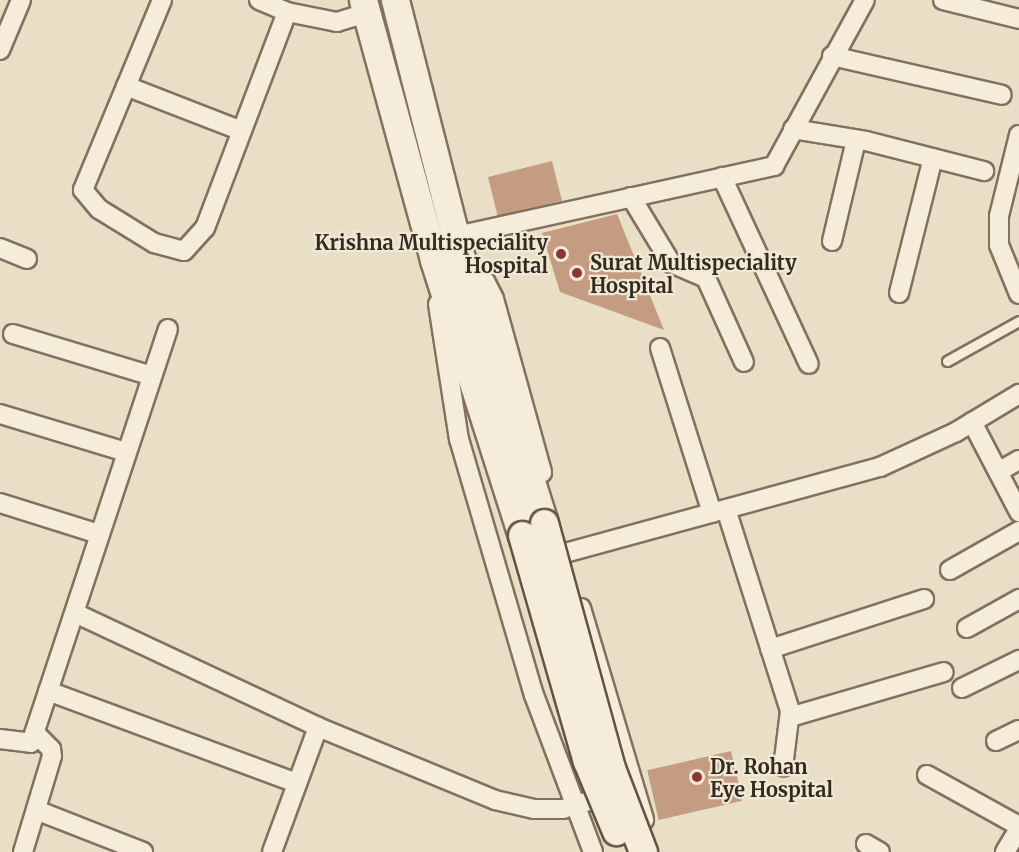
<!DOCTYPE html>
<html>
<head>
<meta charset="utf-8">
<style>
	body { margin:0 }
	#map { position:relative; width:1019px; height:852px; overflow:hidden; background:#e9dfc7; font-family:Merriweather,serif }
	div>[style] { position:absolute }
	.building>* { inset:0; background:#c39c81; transform-origin:0 0 }
	.roads { filter:drop-shadow(2px 0 #82715e) drop-shadow(-2px 0 #82715e) drop-shadow(0 2px #82715e) drop-shadow(0 -2px #82715e) }
	.service>* { height:9px; margin:-4.5px; padding:0 4.5px; transform-origin:4.5px; border-radius:4.5px; background:#f5ecd9 }
	.minor>* { height:18px; margin:-9px; padding:0 9px; transform-origin:9px; border-radius:9px; background:#f5ecd9 }
	.secondary>* { height:27px; margin:-13.5px; padding:0 13.5px; transform-origin:13.5px; border-radius:13.5px; background:#f5ecd9 }
	.bridges { filter:drop-shadow(2px 0 #645341) drop-shadow(-2px 0 #645341) drop-shadow(0 2px #645341) drop-shadow(0 -2px #645341) }
	.secondary-bridge>* { height:27px; margin:-13.5px; padding:0 13.5px; transform-origin:13.5px; border-radius:13.5px; background:#f5ecd9 }
	.dots>* { width:16px; height:16px; translate:-50% -50%; box-sizing:border-box; border:3px solid #f1e9d5; border-radius:50% }
	span { translate:-50% -50%; white-space:nowrap; text-align:center; line-height:1.15; -webkit-text-stroke:4.5px #f1e9d5; paint-order:stroke }
	.poi-label { font-size:20px; color:#342a20; font-weight:700 }
	.right { translate:-100% -50%; text-align:right }
	.left { translate:0 -50%; text-align:left }
</style>
</head>
<body>
<div id="map">
	<div class="building">
		<div style="left:552px;top:161px;width:41px;height:66px;rotate:76deg"></div>
		<div style="clip-path:polygon(617px 214px,664px 330px,560px 292px,542px 233px)"></div>
		<div style="left:731px;top:751px;width:51px;height:86px;rotate:77deg"></div>
	</div>
	<div class="roads">
		<div class="service">
			<div style="left:947px;top:361px;width:82px;rotate:-29.1deg"></div>
		</div>
		<div class="minor">
			<div style="left:162px;top:0;width:206px;rotate:112.6deg"></div>
			<div style="left:83px;top:190px;width:25px;rotate:50deg"></div>
			<div style="left:99px;top:209px;width:65px;rotate:31.7deg"></div>
			<div style="left:154px;top:243px;width:31px;rotate:15deg"></div>
			<div style="left:184px;top:251px;width:31px;rotate:-48deg"></div>
			<div style="left:205px;top:228px;width:231px;rotate:-69.2deg"></div>
			<div style="left:259px;top:0;width:30px;rotate:23deg"></div>
			<div style="left:287px;top:12px;width:51px;rotate:11.3deg"></div>
			<div style="left:337px;top:22px;width:31px;rotate:-17deg"></div>
			<div style="left:943px;top:0;width:78px;rotate:14deg"></div>
			<div style="left:0;top:50px;width:54px;rotate:-67.2deg"></div>
			<div style="left:832px;top:56px;width:174px;rotate:12.9deg"></div>
			<div style="left:126px;top:86px;width:124px;rotate:21.2deg"></div>
			<div style="left:793px;top:129px;width:74px;rotate:9.3deg"></div>
			<div style="left:866px;top:141px;width:122px;rotate:14.3deg"></div>
			<div style="left:1019px;top:135px;width:83px;rotate:103.9deg"></div>
			<div style="left:999px;top:216px;width:29px;rotate:90deg"></div>
			<div style="left:999px;top:245px;width:53px;rotate:67.8deg"></div>
			<div style="left:722px;top:177px;width:206px;rotate:65.1deg"></div>
			<div style="left:631px;top:197px;width:77px;rotate:58.8deg"></div>
			<div style="left:671px;top:263px;width:38px;rotate:23deg"></div>
			<div style="left:706px;top:278px;width:92px;rotate:65.7deg"></div>
			<div style="left:456px;top:236px;width:326px;rotate:-12.4deg"></div>
			<div style="left:774px;top:166px;width:189px;rotate:-61.3deg"></div>
			<div style="left:832px;top:241px;width:104px;rotate:-76.6deg"></div>
			<div style="left:0;top:248px;width:29px;rotate:22deg"></div>
			<div style="left:465px;top:262px;width:28px;rotate:44deg"></div>
			<div style="left:485px;top:281px;width:20px;rotate:63deg"></div>
			<div style="left:494px;top:299px;width:180px;rotate:74.5deg"></div>
			<div style="left:899px;top:293px;width:139px;rotate:-75.9deg"></div>
			<div style="left:438px;top:304px;width:137px;rotate:81.2deg"></div>
			<div style="left:459px;top:439px;width:267px;rotate:73.7deg"></div>
			<div style="left:534px;top:695px;width:168px;rotate:69.4deg"></div>
			<div style="left:13px;top:334px;width:145px;rotate:16.8deg"></div>
			<div style="left:660px;top:348px;width:173px;rotate:72.5deg"></div>
			<div style="left:0;top:414px;width:132px;rotate:16.8deg"></div>
			<div style="left:972px;top:422px;width:102px;rotate:62.4deg"></div>
			<div style="left:998px;top:472px;width:24px;rotate:-30deg"></div>
			<div style="left:0;top:503px;width:104px;rotate:17.4deg"></div>
			<div style="left:726px;top:509px;width:212px;rotate:72.4deg"></div>
			<div style="left:790px;top:711px;width:56px;rotate:97.1deg"></div>
			<div style="left:565px;top:553px;width:327px;rotate:-15.3deg"></div>
			<div style="left:880px;top:467px;width:84px;rotate:-24.7deg"></div>
			<div style="left:956px;top:432px;width:74px;rotate:-31.1deg"></div>
			<div style="left:950px;top:570px;width:79px;rotate:-29.5deg"></div>
			<div style="left:581px;top:608px;width:221px;rotate:73.4deg"></div>
			<div style="left:77px;top:614px;width:266px;rotate:25.1deg"></div>
			<div style="left:318px;top:727px;width:191px;rotate:22.4deg"></div>
			<div style="left:495px;top:800px;width:40px;rotate:13deg"></div>
			<div style="left:534px;top:809px;width:29px"></div>
			<div style="left:563px;top:809px;width:50px;rotate:-17.4deg"></div>
			<div style="left:967px;top:628px;width:60px;rotate:-29.1deg"></div>
			<div style="left:770px;top:649px;width:162px;rotate:-18deg"></div>
			<div style="left:962px;top:688px;width:64px;rotate:-26.2deg"></div>
			<div style="left:48px;top:691px;width:265px;rotate:20.3deg"></div>
			<div style="left:790px;top:717px;width:160px;rotate:-16.3deg"></div>
			<div style="left:0;top:739px;width:31px;rotate:7deg"></div>
			<div style="left:31px;top:743px;width:436px;rotate:-71.7deg"></div>
			<div style="left:996px;top:741px;width:25px;rotate:-26deg"></div>
			<div style="left:927px;top:775px;width:105px;rotate:29deg"></div>
			<div style="left:36px;top:810px;width:115px;rotate:21.4deg"></div>
			<div style="left:866px;top:844px;width:16px;rotate:30deg"></div>
			<div style="left:23px;top:852px;width:100px;rotate:-73.2deg"></div>
			<div style="left:52px;top:756px;width:7px;rotate:-98deg"></div>
			<div style="left:51px;top:749px;width:23px;rotate:-135deg"></div>
			<div style="left:272px;top:852px;width:133px;rotate:-69.8deg"></div>
			<div style="left:1005px;top:852px;width:27px;rotate:-59deg"></div>
		</div>
		<div class="secondary">
			<div style="left:363px;top:0;width:270px;rotate:74.7deg"></div>
			<div style="left:434px;top:260px;width:289px;rotate:72.3deg"></div>
			<div style="left:395px;top:0;width:266px;rotate:75.7deg"></div>
			<div style="left:461px;top:258px;width:278px;rotate:72.6deg"></div>
		</div>
	</div>
	<div class="bridges">
		<div class="secondary-bridge">
			<div style="left:544px;top:523px;width:254px;rotate:74.7deg"></div>
			<div style="left:611px;top:768px;width:90px;rotate:69.1deg"></div>
			<div style="left:522px;top:535px;width:235px;rotate:74deg"></div>
			<div style="left:587px;top:761px;width:76px;rotate:67.5deg"></div>
		</div>
	</div>
	<div class="dots">
		<div style="left:561px;top:254px;background:#8a3536"></div>
		<div style="left:577px;top:273px;background:#8a3536"></div>
		<div style="left:697px;top:777px;background:#8a3536"></div>
	</div>
	<div class="poi-label">
		<span class="right" style="left:548px;top:254px">Krishna Multispeciality<br>Hospital</span>
		<span class="left" style="left:590px;top:274px">Surat Multispeciality<br>Hospital</span>
		<span class="left" style="left:710px;top:778px">Dr. Rohan<br>Eye Hospital</span>
	</div>
</div>
</body>
</html>
